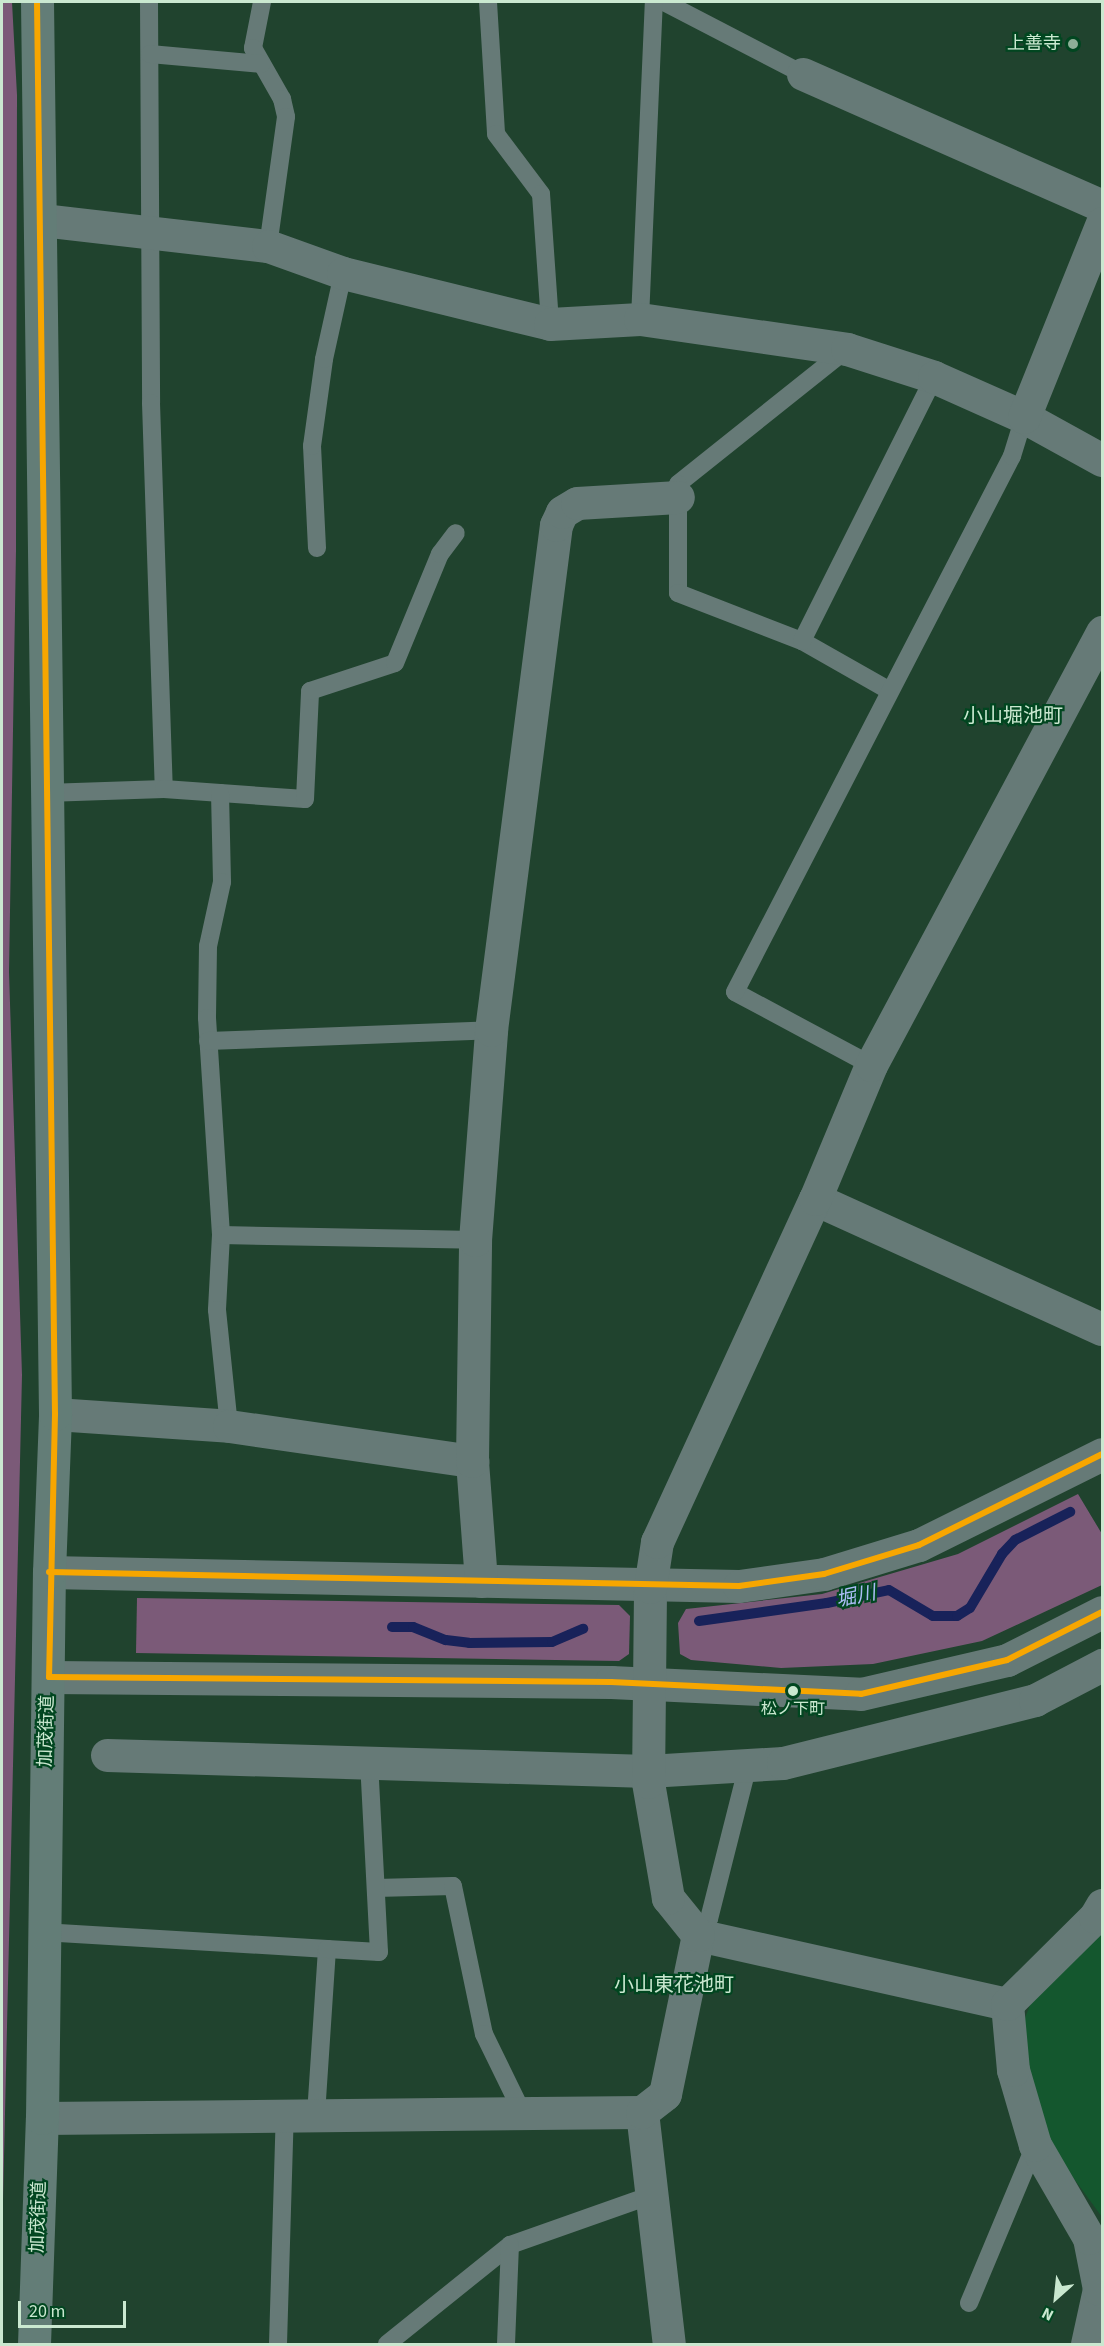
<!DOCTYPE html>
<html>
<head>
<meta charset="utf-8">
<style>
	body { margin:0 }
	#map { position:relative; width:1104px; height:2346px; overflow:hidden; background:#20432e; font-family:"Source Sans 3","Noto Sans JP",sans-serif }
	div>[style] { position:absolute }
	.built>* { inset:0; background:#14572e }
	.green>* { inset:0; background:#7b5a78 }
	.stream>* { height:10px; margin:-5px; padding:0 5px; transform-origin:5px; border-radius:5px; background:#18225a }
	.lane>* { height:18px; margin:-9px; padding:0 9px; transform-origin:9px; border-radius:9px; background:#667a77 }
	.street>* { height:33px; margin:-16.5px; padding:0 16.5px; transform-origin:16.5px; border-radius:16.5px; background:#667a77 }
	.secondary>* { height:33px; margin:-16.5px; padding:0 16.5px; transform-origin:16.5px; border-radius:16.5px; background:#637d77 }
	.bus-1>* { height:6px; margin:-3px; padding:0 3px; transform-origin:3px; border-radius:3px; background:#f7a600 }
	.dots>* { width:16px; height:16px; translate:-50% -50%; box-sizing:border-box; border:3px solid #014620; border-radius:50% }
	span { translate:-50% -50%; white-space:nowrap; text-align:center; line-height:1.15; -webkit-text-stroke:4.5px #014620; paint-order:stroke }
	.bus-label { font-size:16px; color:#cae8d0 }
	.poi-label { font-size:18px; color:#cae8d0 }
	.right { translate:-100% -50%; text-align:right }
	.street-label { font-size:18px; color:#cae8d0 }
	.neighbourhood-label { font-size:20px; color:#cae8d0 }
	.water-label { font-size:20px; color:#aabcf5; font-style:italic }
	.frame { position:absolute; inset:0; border:3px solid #cae8d0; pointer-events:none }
	.north { position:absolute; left:1026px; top:2268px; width:60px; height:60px; -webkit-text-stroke:4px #014620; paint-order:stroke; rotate:207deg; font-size:16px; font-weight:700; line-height:24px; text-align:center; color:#cae8d0 }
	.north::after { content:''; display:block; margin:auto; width:21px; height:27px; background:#cae8d0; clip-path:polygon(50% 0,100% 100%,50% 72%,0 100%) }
	.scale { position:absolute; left:18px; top:2301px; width:108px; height:27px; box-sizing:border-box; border:3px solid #cae8d0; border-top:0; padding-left:8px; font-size:18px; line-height:21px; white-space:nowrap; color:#cae8d0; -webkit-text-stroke:4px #014620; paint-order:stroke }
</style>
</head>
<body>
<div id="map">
	<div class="built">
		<div style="clip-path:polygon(1102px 1933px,1102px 2217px,1039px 2131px,1020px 2031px,1030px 2005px)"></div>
	</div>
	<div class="green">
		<div style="clip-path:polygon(2px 2px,12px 2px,17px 95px,16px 550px,9px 972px,22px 1375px,2px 2244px)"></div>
		<div style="clip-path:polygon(1078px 1494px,1102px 1534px,1102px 1585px,982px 1641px,873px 1664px,781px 1668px,691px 1660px,680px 1654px,678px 1623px,686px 1609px,822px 1594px,958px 1554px)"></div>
		<div style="clip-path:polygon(137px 1598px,619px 1605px,630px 1616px,629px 1654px,619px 1661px,136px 1653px)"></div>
	</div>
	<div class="stream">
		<div style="left:699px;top:1621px;width:129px;rotate:-8deg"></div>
		<div style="left:827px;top:1603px;width:63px;rotate:-11.8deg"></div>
		<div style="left:889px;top:1590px;width:51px;rotate:30.6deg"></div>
		<div style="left:933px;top:1616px;width:24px"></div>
		<div style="left:957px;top:1616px;width:15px;rotate:-32deg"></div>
		<div style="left:970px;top:1608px;width:63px;rotate:-59.3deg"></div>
		<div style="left:1002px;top:1554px;width:19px;rotate:-47deg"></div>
		<div style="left:1015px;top:1540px;width:62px;rotate:-27deg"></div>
		<div style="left:392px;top:1627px;width:21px"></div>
		<div style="left:413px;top:1627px;width:35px;rotate:22deg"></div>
		<div style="left:446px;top:1640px;width:23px;rotate:7deg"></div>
		<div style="left:469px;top:1643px;width:83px;rotate:-0.7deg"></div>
		<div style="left:552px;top:1642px;width:34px;rotate:-23deg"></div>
	</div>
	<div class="lane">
		<div style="left:149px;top:2px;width:401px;rotate:89.7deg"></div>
		<div style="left:151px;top:403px;width:386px;rotate:88.1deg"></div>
		<div style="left:262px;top:2px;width:47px;rotate:101.1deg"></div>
		<div style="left:253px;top:48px;width:59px;rotate:60.4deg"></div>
		<div style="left:282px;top:99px;width:18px;rotate:77deg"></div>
		<div style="left:286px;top:117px;width:130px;rotate:97.9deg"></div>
		<div style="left:488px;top:2px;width:132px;rotate:86.5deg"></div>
		<div style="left:496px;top:134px;width:75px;rotate:53.1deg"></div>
		<div style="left:541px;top:194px;width:130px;rotate:86deg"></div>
		<div style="left:664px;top:2px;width:157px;rotate:27.4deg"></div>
		<div style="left:150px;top:54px;width:112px;rotate:5.1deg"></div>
		<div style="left:640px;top:319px;width:317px;rotate:-87.5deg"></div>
		<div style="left:847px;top:349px;width:216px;rotate:141.4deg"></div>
		<div style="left:678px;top:484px;width:109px;rotate:90deg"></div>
		<div style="left:678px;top:593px;width:133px;rotate:21.2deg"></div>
		<div style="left:802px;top:641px;width:101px;rotate:29.6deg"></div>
		<div style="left:317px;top:548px;width:102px;rotate:-92.8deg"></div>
		<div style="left:312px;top:446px;width:88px;rotate:-82.1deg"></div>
		<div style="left:324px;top:359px;width:88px;rotate:-77.5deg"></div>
		<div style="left:802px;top:641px;width:295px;rotate:-63.4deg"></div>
		<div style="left:46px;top:793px;width:118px;rotate:-1.9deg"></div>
		<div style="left:164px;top:789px;width:141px;rotate:4.1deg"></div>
		<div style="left:305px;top:799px;width:108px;rotate:-87.3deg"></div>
		<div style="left:310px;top:691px;width:89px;rotate:-18.2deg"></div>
		<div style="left:395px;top:663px;width:118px;rotate:-67.6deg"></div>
		<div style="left:440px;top:554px;width:26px;rotate:-53deg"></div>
		<div style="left:220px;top:793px;width:89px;rotate:88.7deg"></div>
		<div style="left:222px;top:882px;width:66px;rotate:102.3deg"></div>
		<div style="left:208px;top:946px;width:72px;rotate:90.8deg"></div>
		<div style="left:207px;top:1018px;width:217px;rotate:86.3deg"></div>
		<div style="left:221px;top:1235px;width:75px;rotate:93.1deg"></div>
		<div style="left:217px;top:1310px;width:117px;rotate:84.1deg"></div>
		<div style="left:208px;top:1041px;width:283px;rotate:-2.2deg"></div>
		<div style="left:871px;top:1065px;width:154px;rotate:-151.8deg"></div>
		<div style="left:735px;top:992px;width:603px;rotate:-62.67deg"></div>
		<div style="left:1012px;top:456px;width:41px;rotate:-72.9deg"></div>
		<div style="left:221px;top:1235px;width:254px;rotate:1.1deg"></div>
		<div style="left:376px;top:1888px;width:77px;rotate:-1.5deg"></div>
		<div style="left:453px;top:1886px;width:151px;rotate:78.2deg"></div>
		<div style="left:484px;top:2034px;width:87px;rotate:64deg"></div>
		<div style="left:42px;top:1932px;width:286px;rotate:3.4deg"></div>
		<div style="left:327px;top:1949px;width:165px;rotate:93.8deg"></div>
		<div style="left:698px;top:1935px;width:19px;rotate:-55deg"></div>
		<div style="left:709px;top:1919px;width:159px;rotate:-75.8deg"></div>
		<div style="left:327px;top:1949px;width:52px;rotate:3.3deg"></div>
		<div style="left:379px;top:1952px;width:190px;rotate:-93deg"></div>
		<div style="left:969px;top:2303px;width:171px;rotate:-67.3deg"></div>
		<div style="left:278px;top:2344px;width:230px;rotate:-88.3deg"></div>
		<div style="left:387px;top:2344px;width:158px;rotate:-38.8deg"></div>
		<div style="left:510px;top:2245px;width:151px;rotate:-19.4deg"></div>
		<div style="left:506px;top:2344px;width:99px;rotate:-87.7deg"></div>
	</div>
	<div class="street">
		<div style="left:803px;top:74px;width:327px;rotate:23.8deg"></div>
		<div style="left:42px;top:220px;width:227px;rotate:6.6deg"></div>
		<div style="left:268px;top:246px;width:80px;rotate:19.8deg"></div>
		<div style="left:343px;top:273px;width:213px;rotate:13.8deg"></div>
		<div style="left:550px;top:324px;width:90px;rotate:-3.2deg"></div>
		<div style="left:640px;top:319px;width:209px;rotate:8.2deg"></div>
		<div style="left:847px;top:349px;width:91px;rotate:17.8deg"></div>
		<div style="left:934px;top:377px;width:98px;rotate:24deg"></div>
		<div style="left:1024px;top:417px;width:89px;rotate:28.9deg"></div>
		<div style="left:1024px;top:417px;width:209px;rotate:-68.1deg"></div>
		<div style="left:815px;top:1199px;width:315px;rotate:24.4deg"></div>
		<div style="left:55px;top:1414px;width:174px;rotate:3.9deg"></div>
		<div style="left:229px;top:1426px;width:246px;rotate:8.2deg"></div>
		<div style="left:49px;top:1572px;width:690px;rotate:1.16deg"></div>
		<div style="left:739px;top:1586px;width:86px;rotate:-8deg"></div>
		<div style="left:824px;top:1574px;width:99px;rotate:-17deg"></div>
		<div style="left:919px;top:1545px;width:204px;rotate:-26.4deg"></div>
		<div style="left:481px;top:1581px;width:120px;rotate:-94.3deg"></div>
		<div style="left:472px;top:1461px;width:221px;rotate:-89.2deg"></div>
		<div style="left:475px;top:1240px;width:211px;rotate:-85.6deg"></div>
		<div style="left:491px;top:1030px;width:509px;rotate:-82.67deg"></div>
		<div style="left:556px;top:525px;width:14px;rotate:-65deg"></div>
		<div style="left:562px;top:512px;width:17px;rotate:-31deg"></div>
		<div style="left:577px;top:503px;width:101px;rotate:-3.4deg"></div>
		<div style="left:49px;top:1677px;width:562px;rotate:0.51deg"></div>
		<div style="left:611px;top:1682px;width:250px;rotate:2.7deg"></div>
		<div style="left:861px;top:1694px;width:150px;rotate:-13.1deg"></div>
		<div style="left:1007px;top:1660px;width:106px;rotate:-26.8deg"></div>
		<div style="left:107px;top:1755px;width:541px;rotate:1.69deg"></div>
		<div style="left:648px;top:1771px;width:135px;rotate:-3.4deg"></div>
		<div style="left:783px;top:1763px;width:260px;rotate:-14deg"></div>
		<div style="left:1035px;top:1700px;width:76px;rotate:-27.6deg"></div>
		<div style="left:698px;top:1935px;width:317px;rotate:12.6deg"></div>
		<div style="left:642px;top:2112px;width:234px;rotate:83.4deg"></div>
		<div style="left:42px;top:2118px;width:600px;rotate:-0.57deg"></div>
		<div style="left:642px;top:2112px;width:29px;rotate:-38deg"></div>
		<div style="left:665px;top:2094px;width:162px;rotate:-78.3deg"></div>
		<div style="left:698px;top:1935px;width:48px;rotate:-129deg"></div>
		<div style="left:668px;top:1898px;width:118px;rotate:-99.8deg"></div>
		<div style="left:648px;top:1782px;width:195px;rotate:-89.4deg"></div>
		<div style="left:650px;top:1587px;width:46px;rotate:-81.2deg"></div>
		<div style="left:657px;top:1542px;width:378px;rotate:-65.3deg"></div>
		<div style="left:815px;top:1199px;width:145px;rotate:-67.3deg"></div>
		<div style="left:871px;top:1065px;width:491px;rotate:-61.9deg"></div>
		<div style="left:1087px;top:2344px;width:56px;rotate:-77.7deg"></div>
		<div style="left:1099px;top:2289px;width:52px;rotate:-101.1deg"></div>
		<div style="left:1089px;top:2238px;width:108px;rotate:-120.1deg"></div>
		<div style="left:1035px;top:2145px;width:78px;rotate:-106.3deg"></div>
		<div style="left:1013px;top:2070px;width:66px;rotate:-95.2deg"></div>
		<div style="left:1007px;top:2004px;width:124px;rotate:-44.7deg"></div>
		<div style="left:1095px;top:1917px;width:14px;rotate:-60deg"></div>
	</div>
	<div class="secondary">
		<div style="left:34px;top:2344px;width:226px;rotate:-88deg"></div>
		<div style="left:42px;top:2118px;width:546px;rotate:-89.27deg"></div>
		<div style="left:49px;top:1572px;width:158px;rotate:-87.8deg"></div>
		<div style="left:55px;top:1414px;width:1412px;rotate:-90.73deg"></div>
	</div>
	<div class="bus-1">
		<div style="left:37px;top:2px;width:1412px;rotate:89.27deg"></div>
		<div style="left:55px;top:1414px;width:263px;rotate:91.3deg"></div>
		<div style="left:49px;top:1677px;width:562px;rotate:0.51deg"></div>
		<div style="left:611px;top:1682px;width:250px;rotate:2.7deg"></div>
		<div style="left:861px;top:1694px;width:150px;rotate:-13.1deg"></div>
		<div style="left:1007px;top:1660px;width:106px;rotate:-26.8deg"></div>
		<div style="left:49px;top:1572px;width:690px;rotate:1.16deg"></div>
		<div style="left:739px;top:1586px;width:86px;rotate:-8deg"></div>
		<div style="left:824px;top:1574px;width:99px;rotate:-17deg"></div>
		<div style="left:919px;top:1545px;width:204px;rotate:-26.4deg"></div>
	</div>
	<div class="dots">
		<div style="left:1073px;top:44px;background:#8eae97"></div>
		<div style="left:793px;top:1691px;background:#cae8d0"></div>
	</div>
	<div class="bus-label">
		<span style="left:793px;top:1709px">松ノ下町</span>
	</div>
	<div class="poi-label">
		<span class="right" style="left:1061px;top:44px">上善寺</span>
	</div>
	<div class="street-label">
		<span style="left:47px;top:1731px;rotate:-88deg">加茂街道</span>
		<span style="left:39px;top:2217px;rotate:-88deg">加茂街道</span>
	</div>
	<div class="neighbourhood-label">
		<span style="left:1013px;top:716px">小山堀池町</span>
		<span style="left:674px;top:1985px">小山東花池町</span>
	</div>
	<div class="water-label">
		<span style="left:856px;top:1597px;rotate:-12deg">堀川</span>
	</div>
	<div class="frame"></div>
	<div class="north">N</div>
	<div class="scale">20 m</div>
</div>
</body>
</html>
